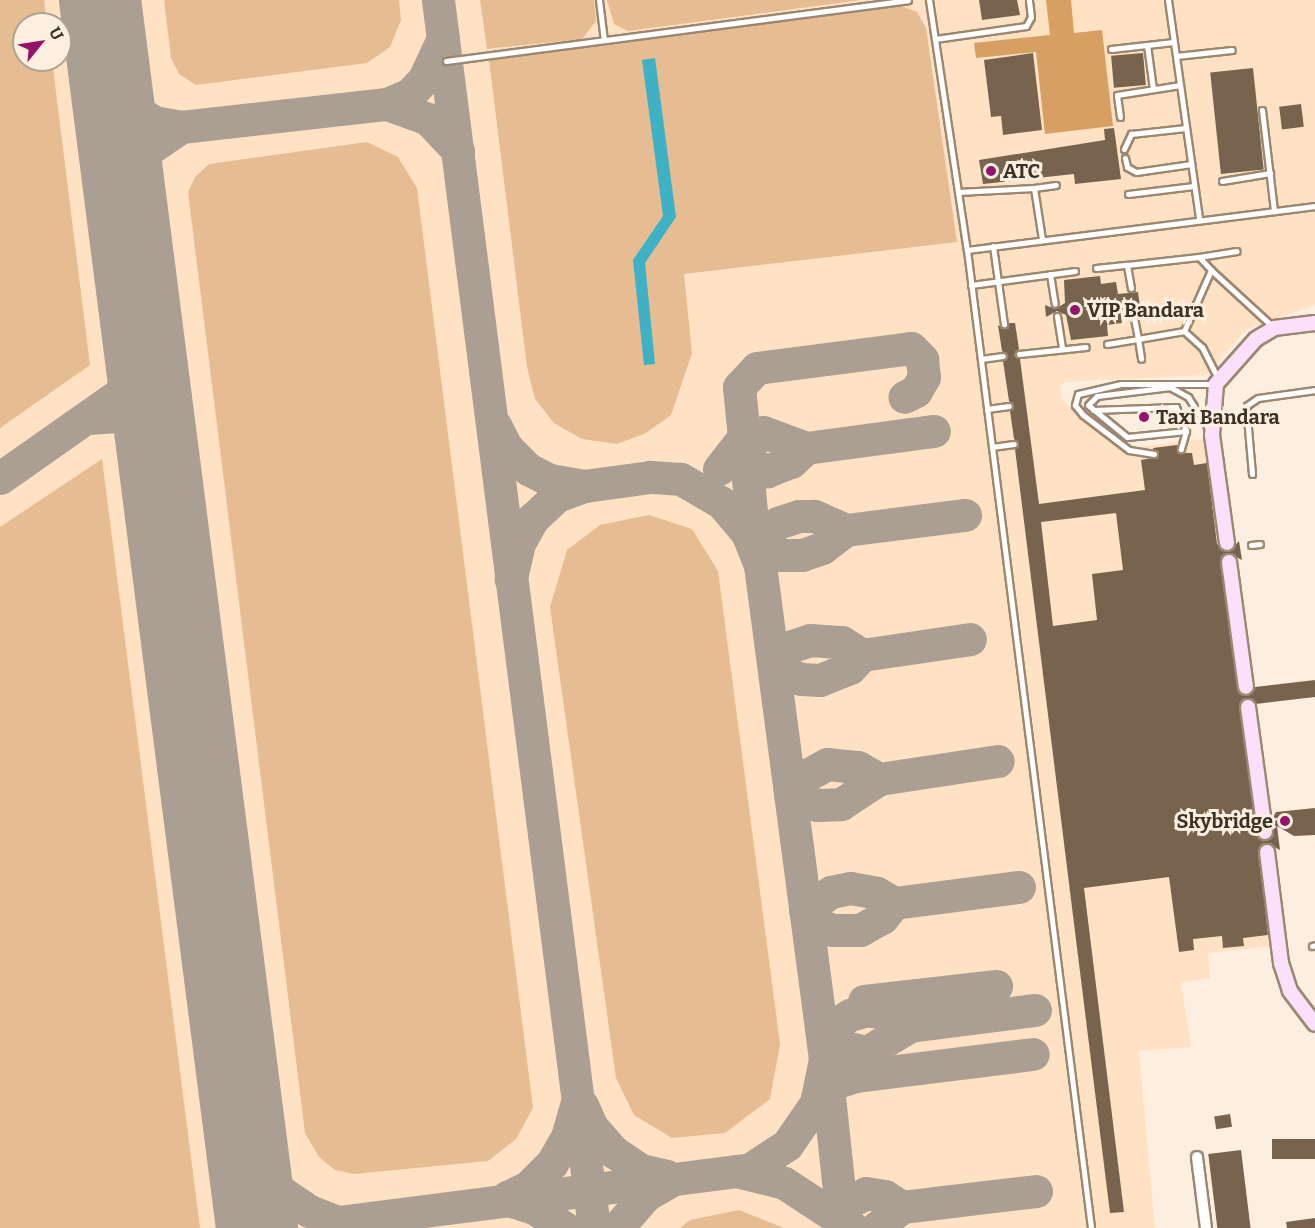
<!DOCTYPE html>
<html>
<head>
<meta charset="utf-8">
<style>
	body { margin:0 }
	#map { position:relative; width:1315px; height:1228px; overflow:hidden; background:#fdefe0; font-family:Bitter,serif }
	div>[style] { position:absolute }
	.built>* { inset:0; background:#ffe1c3 }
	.green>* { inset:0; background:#e6bc92 }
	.forest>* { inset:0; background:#d89f62 }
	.water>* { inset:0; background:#3fb1c5 }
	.taxiway>* { height:33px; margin:-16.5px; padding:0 16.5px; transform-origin:16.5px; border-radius:16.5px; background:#aa9f92 }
	.runway>* { height:82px; margin:-41px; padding:0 41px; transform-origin:41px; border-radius:41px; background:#aa9f92 }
	.building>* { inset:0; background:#78634e; transform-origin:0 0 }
	.roads { filter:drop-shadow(2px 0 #9c8771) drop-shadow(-2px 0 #9c8771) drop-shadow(0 2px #9c8771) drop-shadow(0 -2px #9c8771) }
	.lane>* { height:5px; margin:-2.5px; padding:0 2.5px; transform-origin:2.5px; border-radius:2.5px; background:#fff }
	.street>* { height:10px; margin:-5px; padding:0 5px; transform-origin:5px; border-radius:5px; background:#fff }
	.secondary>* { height:14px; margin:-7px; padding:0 7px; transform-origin:7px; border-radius:7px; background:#fcdffa }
	.dots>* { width:16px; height:16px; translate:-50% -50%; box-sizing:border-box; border:3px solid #fdefe0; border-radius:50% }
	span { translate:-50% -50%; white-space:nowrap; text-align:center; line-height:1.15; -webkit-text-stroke:6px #fdefe0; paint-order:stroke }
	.poi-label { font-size:20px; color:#3a3127; font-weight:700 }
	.left { translate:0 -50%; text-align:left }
	.right { translate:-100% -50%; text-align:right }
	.north { position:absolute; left:12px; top:12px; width:60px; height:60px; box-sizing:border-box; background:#fdefe0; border:2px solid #afa396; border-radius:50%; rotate:60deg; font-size:16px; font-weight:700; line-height:24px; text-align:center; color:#3a3127 }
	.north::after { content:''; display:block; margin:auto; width:21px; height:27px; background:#961269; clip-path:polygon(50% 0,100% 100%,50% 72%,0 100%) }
</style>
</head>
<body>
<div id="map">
	<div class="built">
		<div style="clip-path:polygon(evenodd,0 0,1315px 0,1315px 305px,1247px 329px,1206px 375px,1065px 382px,1060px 387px,1062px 399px,1078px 416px,1120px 449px,1205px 439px,1270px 946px,1208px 953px,1210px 978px,1181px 983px,1191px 1047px,1139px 1051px,1155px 1228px,0 1228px,0 0,24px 24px,60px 24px,60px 60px,24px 60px,24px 24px)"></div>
	</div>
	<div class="green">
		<div style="clip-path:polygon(0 0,44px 0,47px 24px,24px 24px,24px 60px,52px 60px,90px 365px,0 428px)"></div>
		<div style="clip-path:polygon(164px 0,399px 0,401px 20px,390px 47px,367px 63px,196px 85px,179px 74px,171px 58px)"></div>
		<div style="clip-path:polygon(480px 0,594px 0,596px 21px,582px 39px,487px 49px)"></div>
		<div style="clip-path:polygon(607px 0,861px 0,628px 31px,614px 24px)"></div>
		<div style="clip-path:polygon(901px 6px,917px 12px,926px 28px,957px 242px,684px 274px,692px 353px,671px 415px,646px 433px,617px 444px,582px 439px,554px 423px,535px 399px,527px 367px,489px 60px)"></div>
		<div style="clip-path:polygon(367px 142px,398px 157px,417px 188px,533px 1108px,516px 1139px,488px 1161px,354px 1174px,335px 1170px,319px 1157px,305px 1133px,188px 192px,195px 177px,209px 164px)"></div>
		<div style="clip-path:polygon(102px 459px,200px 1228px,0 1228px,0 527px)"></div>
		<div style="clip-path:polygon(649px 515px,692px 529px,718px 571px,780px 1044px,770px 1099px,725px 1133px,672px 1138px,634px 1115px,616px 1078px,550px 607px,567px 550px,600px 525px)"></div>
		<div style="clip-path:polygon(739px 1210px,784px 1228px,680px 1228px,690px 1220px)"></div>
	</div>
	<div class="forest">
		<div style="clip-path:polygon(1046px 0,1071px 0,1074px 33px,1102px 30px,1113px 126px,1045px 134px,1036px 52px,976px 58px,974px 43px,1050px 35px)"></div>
	</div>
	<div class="water">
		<div style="clip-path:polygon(655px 58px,676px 217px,645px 263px,655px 364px,644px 365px,633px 260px,663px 216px,642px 60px)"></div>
	</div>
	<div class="taxiway">
		<div style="left:438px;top:0;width:1238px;rotate:82.76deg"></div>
		<div style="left:109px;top:67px;width:28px;rotate:67deg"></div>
		<div style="left:120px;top:93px;width:21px;rotate:49deg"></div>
		<div style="left:134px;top:109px;width:24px;rotate:33deg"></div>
		<div style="left:154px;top:122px;width:27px;rotate:10deg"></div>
		<div style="left:387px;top:104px;width:25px;rotate:-23deg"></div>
		<div style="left:410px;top:94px;width:21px;rotate:-47deg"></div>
		<div style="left:424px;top:79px;width:45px;rotate:-65.1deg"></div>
		<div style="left:125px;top:195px;width:23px;rotate:-80deg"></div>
		<div style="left:129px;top:172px;width:24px;rotate:-54deg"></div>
		<div style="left:143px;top:153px;width:46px;rotate:-34.4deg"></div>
		<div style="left:181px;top:127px;width:207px;rotate:-6.4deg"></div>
		<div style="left:387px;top:104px;width:44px;rotate:20.1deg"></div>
		<div style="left:428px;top:119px;width:44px;rotate:46.8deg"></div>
		<div style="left:88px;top:418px;width:29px;rotate:-4deg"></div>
		<div style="left:117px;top:416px;width:24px;rotate:19deg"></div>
		<div style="left:140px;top:424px;width:16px;rotate:52deg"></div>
		<div style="left:150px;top:437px;width:31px;rotate:71deg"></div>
		<div style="left:495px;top:425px;width:25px;rotate:63deg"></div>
		<div style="left:506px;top:447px;width:31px;rotate:45deg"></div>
		<div style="left:528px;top:469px;width:25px;rotate:27deg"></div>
		<div style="left:550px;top:480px;width:35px;rotate:10deg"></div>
		<div style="left:744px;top:437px;width:106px;rotate:84.6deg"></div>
		<div style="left:737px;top:456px;width:34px;rotate:27deg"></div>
		<div style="left:767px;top:471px;width:26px;rotate:-21deg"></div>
		<div style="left:791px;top:462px;width:21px;rotate:-43deg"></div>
		<div style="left:733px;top:459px;width:40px;rotate:-42deg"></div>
		<div style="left:763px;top:432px;width:46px;rotate:20.4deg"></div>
		<div style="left:806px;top:448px;width:129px;rotate:-7.6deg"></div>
		<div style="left:719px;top:469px;width:41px;rotate:-52deg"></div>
		<div style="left:744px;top:437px;width:50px;rotate:-95.7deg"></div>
		<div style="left:739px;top:387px;width:26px;rotate:-47deg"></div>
		<div style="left:757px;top:368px;width:155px;rotate:-7.4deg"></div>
		<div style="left:911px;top:348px;width:16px;rotate:45deg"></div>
		<div style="left:922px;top:359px;width:18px;rotate:84deg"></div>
		<div style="left:924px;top:377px;width:16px;rotate:120deg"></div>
		<div style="left:916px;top:391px;width:13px;rotate:153deg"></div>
		<div style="left:0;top:478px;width:148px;rotate:-35.1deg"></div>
		<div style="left:121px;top:393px;width:30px;rotate:-53deg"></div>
		<div style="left:139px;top:369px;width:34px;rotate:-83deg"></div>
		<div style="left:846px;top:530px;width:35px;rotate:-156deg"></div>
		<div style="left:814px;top:516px;width:15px;rotate:180deg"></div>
		<div style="left:799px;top:516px;width:22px;rotate:162deg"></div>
		<div style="left:778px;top:523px;width:29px;rotate:145deg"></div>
		<div style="left:754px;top:540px;width:31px;rotate:29deg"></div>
		<div style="left:781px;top:555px;width:21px"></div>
		<div style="left:802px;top:555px;width:21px;rotate:-19deg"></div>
		<div style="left:822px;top:548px;width:30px;rotate:-37deg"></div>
		<div style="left:846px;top:530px;width:120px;rotate:-7.2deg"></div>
		<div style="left:773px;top:662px;width:25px;rotate:-40deg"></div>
		<div style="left:792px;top:646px;width:19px;rotate:-18deg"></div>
		<div style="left:810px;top:640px;width:32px;rotate:4deg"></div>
		<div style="left:842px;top:642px;width:24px;rotate:33deg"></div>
		<div style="left:862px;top:655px;width:109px;rotate:-8.4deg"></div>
		<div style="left:774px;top:669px;width:29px;rotate:20deg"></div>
		<div style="left:801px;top:679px;width:19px;rotate:3deg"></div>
		<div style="left:820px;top:680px;width:32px;rotate:-22deg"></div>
		<div style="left:850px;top:668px;width:18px;rotate:-47deg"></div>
		<div style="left:789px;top:785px;width:43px;rotate:-28.9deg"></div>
		<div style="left:827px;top:764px;width:31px;rotate:6deg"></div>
		<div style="left:858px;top:767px;width:24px;rotate:30deg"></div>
		<div style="left:879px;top:779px;width:120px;rotate:-8.6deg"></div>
		<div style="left:790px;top:794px;width:29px;rotate:22deg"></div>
		<div style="left:817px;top:805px;width:24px;rotate:-2deg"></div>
		<div style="left:841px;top:804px;width:45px;rotate:-33.3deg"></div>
		<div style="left:805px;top:910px;width:32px;rotate:-35deg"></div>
		<div style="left:831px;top:892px;width:19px;rotate:-12deg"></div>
		<div style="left:850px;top:888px;width:27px;rotate:10deg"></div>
		<div style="left:877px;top:893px;width:20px;rotate:30deg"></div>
		<div style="left:894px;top:903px;width:126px;rotate:-7.3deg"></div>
		<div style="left:807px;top:920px;width:28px;rotate:21deg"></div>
		<div style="left:833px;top:930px;width:27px"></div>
		<div style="left:860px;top:930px;width:25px;rotate:-29deg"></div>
		<div style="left:882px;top:918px;width:19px;rotate:-51deg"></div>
		<div style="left:864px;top:1001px;width:133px;rotate:-6.5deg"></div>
		<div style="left:822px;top:1033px;width:33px;rotate:-33deg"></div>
		<div style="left:850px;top:1015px;width:18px;rotate:-16deg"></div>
		<div style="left:867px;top:1010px;width:20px;rotate:11deg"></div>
		<div style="left:887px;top:1014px;width:26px;rotate:28deg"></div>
		<div style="left:910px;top:1026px;width:126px;rotate:-7.3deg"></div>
		<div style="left:823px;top:1042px;width:45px;rotate:12.8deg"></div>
		<div style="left:867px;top:1052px;width:50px;rotate:-31.2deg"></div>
		<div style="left:827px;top:1078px;width:151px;rotate:83.9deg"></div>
		<div style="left:817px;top:1098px;width:23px;rotate:-41deg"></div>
		<div style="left:834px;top:1083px;width:23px;rotate:-18deg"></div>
		<div style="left:856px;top:1076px;width:178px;rotate:-7.1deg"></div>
		<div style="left:582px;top:1105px;width:24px;rotate:66deg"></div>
		<div style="left:592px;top:1127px;width:33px;rotate:49deg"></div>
		<div style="left:614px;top:1152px;width:32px;rotate:34deg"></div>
		<div style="left:641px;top:1170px;width:26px;rotate:13deg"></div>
		<div style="left:245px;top:1136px;width:34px;rotate:67deg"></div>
		<div style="left:258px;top:1167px;width:34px;rotate:47deg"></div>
		<div style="left:281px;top:1192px;width:34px;rotate:34deg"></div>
		<div style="left:309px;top:1211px;width:31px;rotate:21deg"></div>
		<div style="left:736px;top:1171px;width:49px;rotate:14deg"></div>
		<div style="left:784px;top:1183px;width:82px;rotate:33.1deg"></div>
		<div style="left:507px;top:1197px;width:23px;rotate:-25deg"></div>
		<div style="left:528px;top:1187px;width:34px;rotate:-45deg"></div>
		<div style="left:552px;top:1163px;width:30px;rotate:-60deg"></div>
		<div style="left:567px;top:1137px;width:32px;rotate:-74deg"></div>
		<div style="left:508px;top:1200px;width:27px;rotate:17deg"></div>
		<div style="left:534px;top:1208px;width:37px;rotate:33deg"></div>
		<div style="left:841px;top:1206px;width:28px;rotate:-27deg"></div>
		<div style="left:866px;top:1193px;width:19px;rotate:9deg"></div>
		<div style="left:885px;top:1196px;width:20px;rotate:33deg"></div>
		<div style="left:328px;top:1228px;width:12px;rotate:-31deg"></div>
		<div style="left:338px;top:1222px;width:415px;rotate:-7.3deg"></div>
		<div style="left:750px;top:1169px;width:44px;rotate:-33deg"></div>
		<div style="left:787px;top:1145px;width:51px;rotate:-55.4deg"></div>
		<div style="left:816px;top:1103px;width:45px;rotate:-78.4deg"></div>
		<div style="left:825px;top:1059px;width:498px;rotate:-97.5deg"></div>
		<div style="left:760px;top:565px;width:35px;rotate:-112deg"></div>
		<div style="left:747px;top:533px;width:39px;rotate:-130deg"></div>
		<div style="left:722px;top:503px;width:48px;rotate:-149.7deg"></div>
		<div style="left:681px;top:479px;width:31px;rotate:-176deg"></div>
		<div style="left:650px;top:477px;width:67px;rotate:172.2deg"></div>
		<div style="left:584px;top:486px;width:29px;rotate:160deg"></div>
		<div style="left:557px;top:496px;width:33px;rotate:137deg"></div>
		<div style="left:533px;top:518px;width:29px;rotate:119deg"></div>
		<div style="left:519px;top:543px;width:37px;rotate:103deg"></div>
		<div style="left:617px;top:1228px;width:44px;rotate:-48.7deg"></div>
		<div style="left:646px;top:1195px;width:30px;rotate:-30deg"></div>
		<div style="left:876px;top:1228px;width:33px;rotate:-39deg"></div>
		<div style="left:902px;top:1207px;width:135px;rotate:-6.8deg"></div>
	</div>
	<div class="runway">
		<div style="left:100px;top:0;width:1238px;rotate:82.71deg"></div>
	</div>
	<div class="building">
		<div style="clip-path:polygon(979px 0,1017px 0,1020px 15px,982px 20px)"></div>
		<div style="clip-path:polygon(1033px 53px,1042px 130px,1003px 135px,1001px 116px,991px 117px,984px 60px)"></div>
		<div style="left:1143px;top:53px;width:32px;height:32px;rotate:85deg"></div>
		<div style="left:1253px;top:68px;width:102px;height:43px;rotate:84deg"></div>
		<div style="left:1301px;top:104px;width:23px;height:22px;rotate:83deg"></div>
		<div style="clip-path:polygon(1114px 128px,1121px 179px,1075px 184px,1074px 174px,983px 184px,979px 160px,1105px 140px,1104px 129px)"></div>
		<div style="clip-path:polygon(1100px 276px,1101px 284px,1116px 282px,1118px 294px,1138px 292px,1140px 307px,1120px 310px,1122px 323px,1107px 325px,1108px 336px,1071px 340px,1066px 315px,1057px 311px,1046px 317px,1045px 305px,1055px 309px,1065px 303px,1064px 280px)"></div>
		<div style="clip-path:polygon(evenodd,1009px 323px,1015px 323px,1019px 349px,1014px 355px,1020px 359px,1039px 504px,1145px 490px,1141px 460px,1157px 457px,1153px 448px,1177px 445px,1179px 453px,1192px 453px,1194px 465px,1207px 463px,1217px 544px,1228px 552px,1239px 541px,1242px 560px,1228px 553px,1220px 563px,1239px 692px,1248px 696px,1255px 687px,1315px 680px,1315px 697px,1256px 704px,1247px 698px,1240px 704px,1258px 837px,1271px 838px,1271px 821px,1276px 812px,1315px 808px,1315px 835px,1294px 836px,1277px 826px,1280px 850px,1266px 843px,1259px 849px,1268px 935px,1243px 938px,1244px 946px,1223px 948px,1222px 936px,1193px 939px,1194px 950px,1179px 952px,1169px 877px,1084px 888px,1124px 1212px,1110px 1213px,1015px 449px,1019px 444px,1014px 439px,1010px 411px,1014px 406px,1009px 401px,1003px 361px,1008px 356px,1002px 351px,998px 325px,1004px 329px,1009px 323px,1116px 513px,1123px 570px,1092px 574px,1097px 620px,1053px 626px,1041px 522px,1116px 513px)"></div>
		<div style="left:1230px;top:1114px;width:13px;height:16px;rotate:81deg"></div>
		<div style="left:1315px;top:1139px;width:20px;height:43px;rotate:90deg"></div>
		<div style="left:1241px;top:1150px;width:79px;height:33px;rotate:83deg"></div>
		<div style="clip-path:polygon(1315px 1218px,1315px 1228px,1287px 1228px,1286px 1222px)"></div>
	</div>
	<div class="roads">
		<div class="lane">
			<div style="left:599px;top:0;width:38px;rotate:83deg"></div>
			<div style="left:929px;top:0;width:253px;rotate:81.4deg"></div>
			<div style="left:967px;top:250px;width:351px;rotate:-7.2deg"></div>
			<div style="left:1168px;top:0;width:221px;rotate:81.9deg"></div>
			<div style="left:935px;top:39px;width:92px;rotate:-8.1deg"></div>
			<div style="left:1026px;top:26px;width:10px;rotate:-61deg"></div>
			<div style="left:1031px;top:17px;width:17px;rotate:-97deg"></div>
			<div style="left:1147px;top:45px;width:44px;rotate:82.2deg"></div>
			<div style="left:1111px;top:49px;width:63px;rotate:-6.3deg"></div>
			<div style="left:1176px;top:56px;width:56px;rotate:-6.1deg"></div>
			<div style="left:446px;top:61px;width:466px;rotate:-7.5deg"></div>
			<div style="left:1262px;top:110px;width:102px;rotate:83.2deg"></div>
			<div style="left:1120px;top:117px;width:22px;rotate:-98deg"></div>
			<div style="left:1117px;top:95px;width:64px;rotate:-9deg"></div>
			<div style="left:1124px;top:149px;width:17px;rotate:-65deg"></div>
			<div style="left:1131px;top:134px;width:55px;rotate:-6.2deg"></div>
			<div style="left:1125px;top:158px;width:9px;rotate:77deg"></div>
			<div style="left:1127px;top:167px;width:10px;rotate:29deg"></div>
			<div style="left:1136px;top:172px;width:56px;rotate:-8.3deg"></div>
			<div style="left:1222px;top:181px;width:49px;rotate:-9.5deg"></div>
			<div style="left:1034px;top:188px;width:22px;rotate:-8deg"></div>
			<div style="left:958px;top:192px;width:76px;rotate:-3deg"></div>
			<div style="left:1034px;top:188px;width:52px;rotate:81.1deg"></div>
			<div style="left:1128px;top:194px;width:66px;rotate:-6.9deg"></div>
			<div style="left:993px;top:246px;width:79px;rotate:82deg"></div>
			<div style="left:967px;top:250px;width:986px;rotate:82.77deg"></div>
			<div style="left:1199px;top:257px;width:38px;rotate:-9deg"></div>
			<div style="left:1096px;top:268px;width:31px;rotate:-6deg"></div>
			<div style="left:1050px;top:274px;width:30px;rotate:81deg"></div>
			<div style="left:971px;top:285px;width:105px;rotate:-7.7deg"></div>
			<div style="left:1131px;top:288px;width:23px;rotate:-100deg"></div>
			<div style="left:1127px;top:265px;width:72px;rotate:-6.3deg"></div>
			<div style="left:1199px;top:257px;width:18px;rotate:47deg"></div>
			<div style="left:1133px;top:313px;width:26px;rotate:79deg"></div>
			<div style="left:1138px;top:339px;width:47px;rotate:-9.9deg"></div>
			<div style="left:1184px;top:331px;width:67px;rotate:-66.1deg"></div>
			<div style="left:1211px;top:270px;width:86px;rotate:42.6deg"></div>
			<div style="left:1057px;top:316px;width:33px;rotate:81deg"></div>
			<div style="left:1184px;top:331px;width:24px;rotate:42deg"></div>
			<div style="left:1202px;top:347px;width:36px;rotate:63deg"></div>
			<div style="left:1107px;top:344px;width:31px;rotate:-9deg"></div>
			<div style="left:1138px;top:339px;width:20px;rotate:81deg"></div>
			<div style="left:1019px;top:354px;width:67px;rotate:-6deg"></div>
			<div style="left:981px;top:359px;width:22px;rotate:-8deg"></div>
			<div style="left:987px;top:409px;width:22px;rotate:-8deg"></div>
			<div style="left:1093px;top:410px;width:83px;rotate:-2.1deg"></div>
			<div style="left:1176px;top:407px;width:26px;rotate:67deg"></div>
			<div style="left:1186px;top:431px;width:19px;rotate:106deg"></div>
			<div style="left:1186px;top:431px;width:59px;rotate:174.2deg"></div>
			<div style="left:1127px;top:437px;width:50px;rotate:-140.6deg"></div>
			<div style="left:1088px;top:405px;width:13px;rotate:-45deg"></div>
			<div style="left:1097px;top:396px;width:74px;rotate:-7deg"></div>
			<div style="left:1170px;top:387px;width:21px;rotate:29deg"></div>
			<div style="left:1188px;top:397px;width:40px;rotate:57.1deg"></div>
			<div style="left:992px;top:447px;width:22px;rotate:-8deg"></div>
			<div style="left:1154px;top:454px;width:25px;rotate:-171deg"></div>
			<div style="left:1129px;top:450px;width:58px;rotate:-142.7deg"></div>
			<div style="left:1083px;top:415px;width:13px;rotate:-129deg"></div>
			<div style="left:1075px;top:405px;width:11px;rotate:-75deg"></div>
			<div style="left:1078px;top:394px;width:44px;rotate:-13.1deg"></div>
			<div style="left:1121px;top:384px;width:93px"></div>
			<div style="left:1252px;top:474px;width:68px;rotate:-95deg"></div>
			<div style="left:1246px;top:406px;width:14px;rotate:-34deg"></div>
			<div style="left:1258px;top:398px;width:58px;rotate:-8deg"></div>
			<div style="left:1251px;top:545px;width:9px;rotate:-6deg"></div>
			<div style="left:1312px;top:946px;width:3px;rotate:-18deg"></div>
		</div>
		<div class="street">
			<div style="left:1197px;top:1157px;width:72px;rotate:82.8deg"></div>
		</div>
		<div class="secondary">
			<div style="left:1227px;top:543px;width:109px;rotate:-97.9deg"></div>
			<div style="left:1212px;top:435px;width:51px;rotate:-85.5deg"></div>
			<div style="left:1216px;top:384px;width:60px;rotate:-48.4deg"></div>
			<div style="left:1256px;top:339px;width:21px;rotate:-31deg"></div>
			<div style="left:1274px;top:328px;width:41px;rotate:-7deg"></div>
			<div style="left:1229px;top:562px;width:126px;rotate:82.3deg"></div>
			<div style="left:1248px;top:707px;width:111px;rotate:82.2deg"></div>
			<div style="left:1264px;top:827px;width:5px;rotate:79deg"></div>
			<div style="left:1267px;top:852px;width:112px;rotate:82.8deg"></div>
			<div style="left:1281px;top:963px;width:29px;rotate:72deg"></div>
			<div style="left:1290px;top:991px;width:41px;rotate:52.9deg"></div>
		</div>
	</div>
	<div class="dots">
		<div style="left:991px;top:171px;background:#961269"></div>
		<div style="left:1075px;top:310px;background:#961269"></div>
		<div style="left:1144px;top:417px;background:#961269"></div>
		<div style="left:1285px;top:821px;background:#961269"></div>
	</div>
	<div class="poi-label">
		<span class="left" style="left:1003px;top:171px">ATC</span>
		<span class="left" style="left:1087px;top:310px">VIP Bandara</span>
		<span class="left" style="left:1156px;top:417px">Taxi Bandara</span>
		<span class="right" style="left:1273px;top:821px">Skybridge</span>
	</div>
	<div class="north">U</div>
</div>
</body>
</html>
